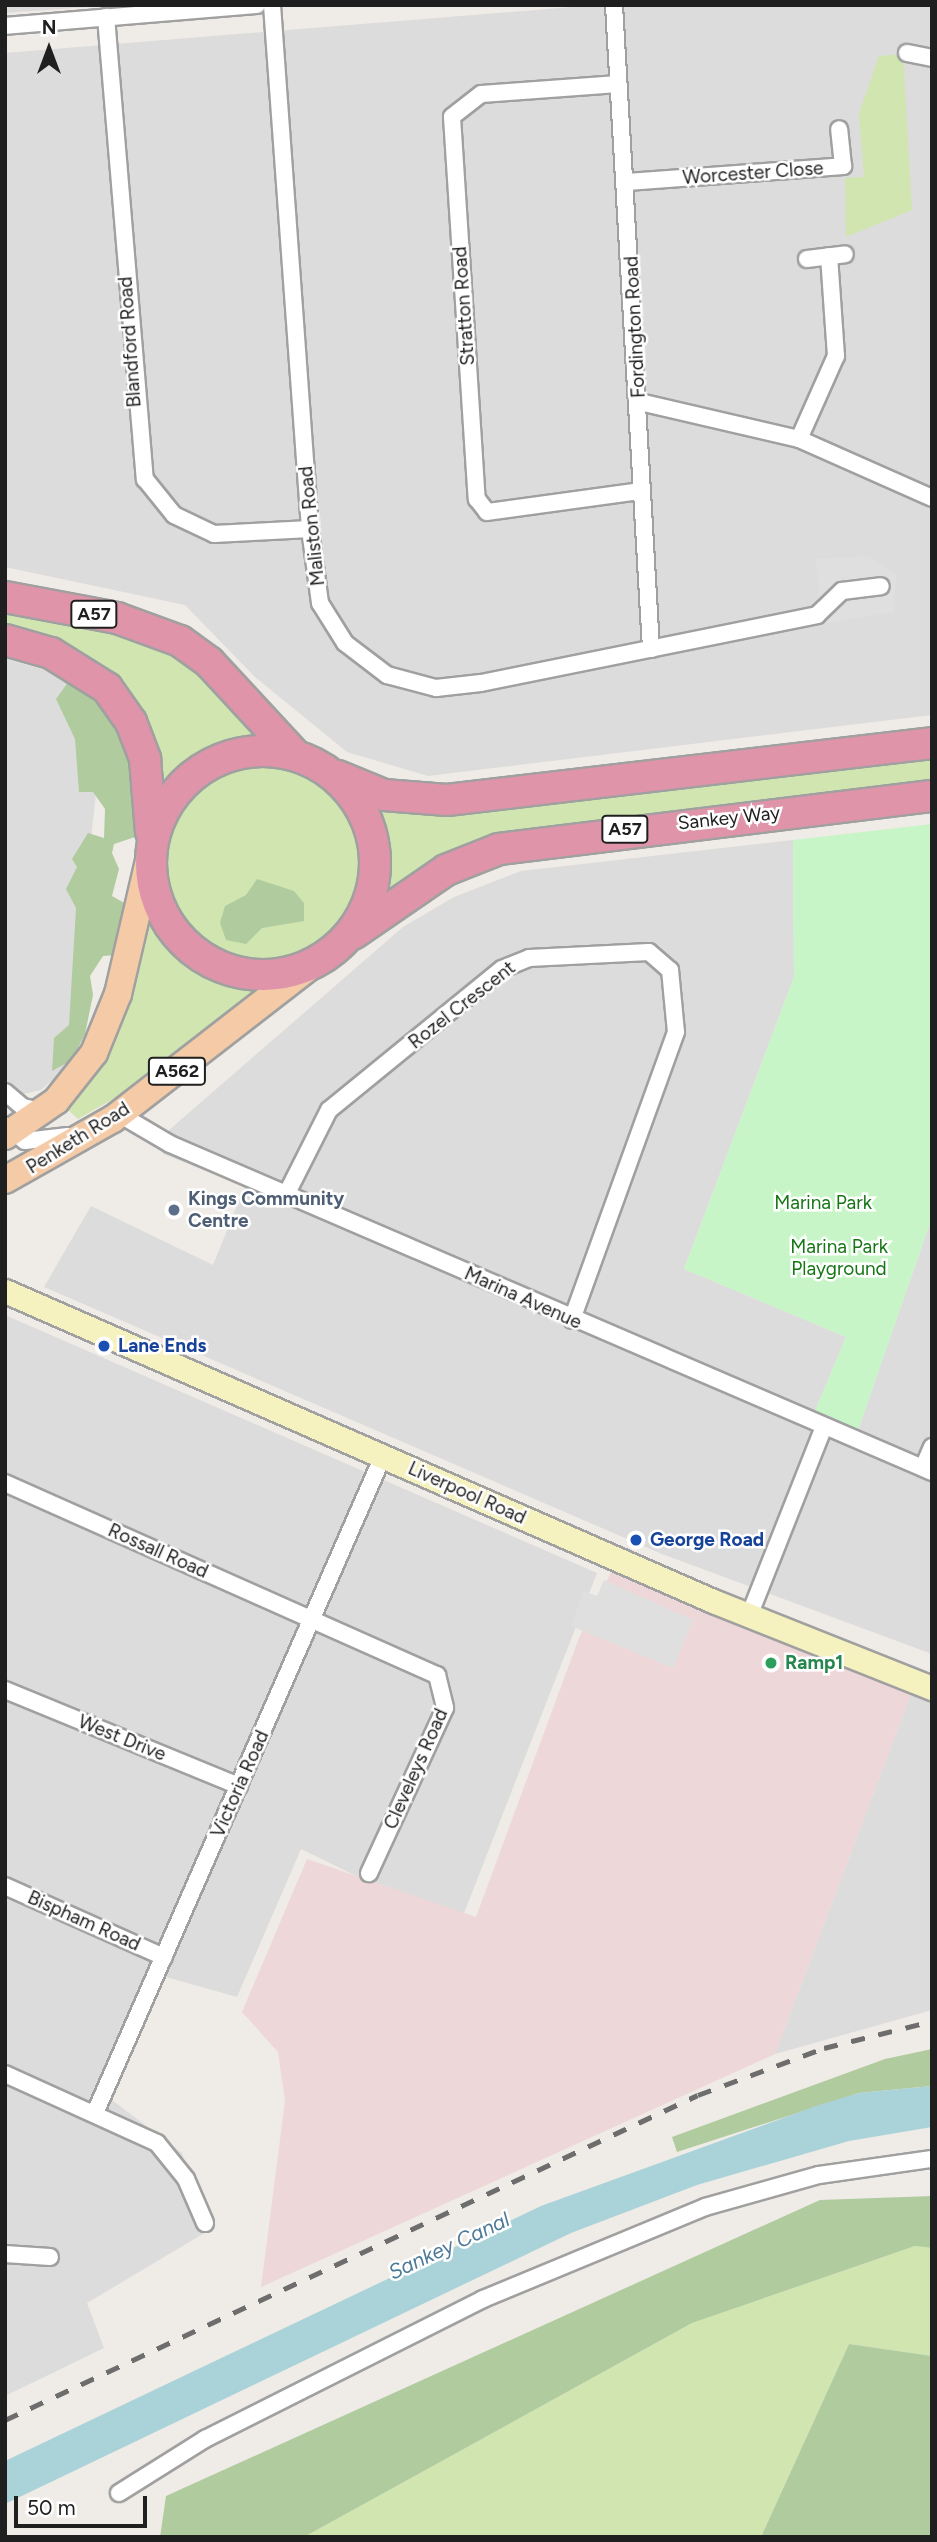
<!DOCTYPE html>
<html>
<head>
<meta charset="utf-8">
<style>
	body { margin:0 }
	#map { position:relative; width:937px; height:2542px; overflow:hidden; background:#efebe6; font-family:Figtree,sans-serif }
	div>[style] { position:absolute }
	.residential>* { inset:0; background:#dddcdc }
	.commercial>* { inset:0; background:#eed7d8 }
	.grass>* { inset:0; background:#d0e5b0 }
	.round { border-radius:50% }
	.forest>* { inset:0; background:#b0cb9e }
	.park>* { inset:0; background:#c8f5c7 }
	.parking>* { inset:0; background:#dfdfdf }
	.water>* { inset:0; background:#aad3d9 }
	.roads { filter:drop-shadow(2px 0 #a0a0a0) drop-shadow(-2px 0 #a0a0a0) drop-shadow(0 2px #a0a0a0) drop-shadow(0 -2px #a0a0a0) }
	.street>* { height:16px; margin:-8px; padding:0 8px; transform-origin:8px; border-radius:8px; background:#fff }
	.secondary>* { height:23px; margin:-11.5px; padding:0 11.5px; transform-origin:11.5px; border-radius:11.5px; background:#f5f2bf }
	.primary>* { height:26px; margin:-13px; padding:0 13px; transform-origin:13px; border-radius:13px; background:#f4cba6 }
	.highway>* { height:30px; margin:-15px; padding:0 15px; transform-origin:15px; border-radius:15px; background:#e094aa }
	.highway>.ring { margin:-15px; padding:0; box-sizing:content-box; background:none; border:30px solid #e094aa; border-radius:50% }
	.rail>* { height:5px; margin-top:-2.5px; transform-origin:0; background:repeating-linear-gradient(90deg,#6d6d6d 0 14px,transparent 0 28px) }
	.dots>* { width:19px; height:19px; translate:-50% -50%; box-sizing:border-box; border:4px solid #fff; border-radius:50% }
	span { translate:-50% -50%; white-space:nowrap; text-align:center; line-height:1.15; -webkit-text-stroke:5px #fff; paint-order:stroke }
	.shield-label span { padding:2px 5px; background:#fff; border:2px solid; border-radius:5px; -webkit-text-stroke-width:0 }
	.shield-label { font-size:18px; color:#1f1f1f; font-weight:700 }
	.street-label { font-size:19px; color:#1f1f1f }
	.service-label { font-size:19px; color:#4e5e75; font-weight:700 }
	.left { translate:0 -50%; text-align:left }
	.park-label { font-size:19px; color:#167615 }
	.transit-label { font-size:19px; color:#164399; font-weight:700 }
	.leisure-label { font-size:19px; color:#27864d; font-weight:700 }
	.water-label { font-size:21px; color:#4c7a98; font-style:italic }
	.frame { position:absolute; inset:0; border:7px solid #1f1f1f; pointer-events:none }
	.north { position:absolute; left:14px; top:14px; width:70px; height:70px; -webkit-text-stroke:5px #fff; paint-order:stroke; rotate:0deg; font-size:19px; font-weight:700; line-height:28px; text-align:center; color:#1f1f1f }
	.north::after { content:''; display:block; margin:auto; width:24px; height:32px; background:#1f1f1f; clip-path:polygon(50% 0,100% 100%,50% 72%,0 100%) }
	.scale { position:absolute; left:14px; top:2496px; width:133px; height:32px; box-sizing:border-box; border:4px solid #1f1f1f; border-top:0; padding-left:9px; font-size:21px; line-height:24px; white-space:nowrap; color:#1f1f1f; -webkit-text-stroke:5px #fff; paint-order:stroke }
</style>
</head>
<body>
<div id="map">
	<div class="residential">
		<div style="clip-path:polygon(5px 5px,115px 5px,5px 13px)"></div>
		<div style="clip-path:polygon(596px 5px,932px 5px,932px 715px,428px 776px,347px 752px,255px 677px,185px 605px,5px 567px,5px 53px)"></div>
		<div style="clip-path:polygon(5px 659px,83px 680px,103px 726px,67px 1067px,41px 1090px,5px 1098px)"></div>
		<div style="clip-path:polygon(793px 840px,794px 977px,684px 1269px,846px 1337px,813px 1416px,857px 1433px,932px 1217px,932px 1654px,662px 1554px,44px 1287px,91px 1206px,213px 1265px,245px 1186px,163px 1154px,169px 1130px,403px 927px,454px 897px,521px 871px)"></div>
		<div style="clip-path:polygon(5px 1315px,597px 1573px,459px 1926px,301px 1849px,237px 1997px,159px 1975px,104px 2094px,182px 2153px,206px 2232px,87px 2303px,104px 2348px,5px 2396px)"></div>
		<div style="clip-path:polygon(914px 1686px,932px 1692px,932px 2010px,775px 2054px)"></div>
	</div>
	<div class="commercial">
		<div style="clip-path:polygon(614px 1566px,914px 1686px,775px 2054px,261px 2287px,285px 2101px,278px 2052px,242px 2012px,307px 1859px,476px 1917px,579px 1638px)"></div>
	</div>
	<div class="grass">
		<div style="clip-path:polygon(903px 54px,912px 210px,846px 237px,845px 178px,864px 177px,859px 113px,879px 56px)"></div>
		<div style="clip-path:polygon(5px 611px,108px 626px,194px 663px,261px 739px,206px 752px,158px 782px,152px 748px,5px 621px)"></div>
		<div style="clip-path:polygon(932px 752px,932px 787px,567px 826px,384px 895px,384px 838px,372px 805px)"></div>
		<div class="round" style="left:162px;top:764px;width:198px;height:198px"></div>
		<div style="clip-path:polygon(148px 920px,191px 965px,264px 986px,146px 1080px,78px 1119px,66px 1108px)"></div>
		<div style="clip-path:polygon(915px 2246px,932px 2248px,932px 2356px,849px 2344px,761px 2537px,304px 2537px,692px 2323px)"></div>
	</div>
	<div class="forest">
		<div style="clip-path:polygon(69px 681px,103px 706px,129px 741px,139px 798px,134px 814px,139px 820px,138px 836px,114px 844px,112px 853px,119px 869px,112px 896px,126px 904px,117px 955px,103px 956px,90px 976px,93px 995px,85px 1034px,72px 1060px,52px 1071px,54px 1038px,69px 1025px,76px 908px,66px 889px,77px 867px,72px 859px,88px 833px,104px 838px,105px 809px,93px 792px,79px 792px,75px 739px,56px 699px)"></div>
		<div style="clip-path:polygon(257px 879px,294px 891px,304px 903px,304px 921px,262px 928px,246px 944px,226px 940px,220px 923px,225px 906px,246px 895px)"></div>
		<div style="clip-path:polygon(932px 2049px,932px 2086px,859px 2093px,677px 2152px,672px 2137px,885px 2059px)"></div>
		<div style="clip-path:polygon(932px 2196px,932px 2248px,915px 2246px,692px 2323px,304px 2537px,160px 2537px,166px 2496px,820px 2200px)"></div>
		<div style="clip-path:polygon(849px 2344px,932px 2356px,932px 2537px,761px 2537px)"></div>
	</div>
	<div class="park">
		<div style="clip-path:polygon(932px 824px,932px 1217px,857px 1433px,813px 1416px,846px 1337px,684px 1269px,794px 977px,793px 840px)"></div>
	</div>
	<div class="parking">
		<div style="clip-path:polygon(868px 556px,896px 575px,894px 612px,822px 624px,816px 559px)"></div>
		<div style="clip-path:polygon(604px 1580px,693px 1620px,673px 1668px,571px 1626px,583px 1591px,597px 1596px)"></div>
	</div>
	<div class="water">
		<div style="clip-path:polygon(932px 2086px,932px 2127px,849px 2141px,697px 2185px,571px 2233px,5px 2504px,5px 2461px,541px 2206px,816px 2106px,859px 2093px)"></div>
	</div>
	<div class="roads">
		<div class="street">
			<div style="left:272px;top:5px;width:525px;rotate:85.85deg"></div>
			<div style="left:310px;top:529px;width:75px;rotate:82.3deg"></div>
			<div style="left:320px;top:603px;width:47px;rotate:58deg"></div>
			<div style="left:345px;top:643px;width:53px;rotate:37.3deg"></div>
			<div style="left:387px;top:675px;width:51px;rotate:14.9deg"></div>
			<div style="left:436px;top:688px;width:45px;rotate:-6.3deg"></div>
			<div style="left:481px;top:683px;width:343px;rotate:-11.4deg"></div>
			<div style="left:817px;top:615px;width:35px;rotate:-44deg"></div>
			<div style="left:842px;top:591px;width:39px;rotate:-7deg"></div>
			<div style="left:614px;top:5px;width:645px;rotate:86.71deg"></div>
			<div style="left:106px;top:17px;width:464px;rotate:85.2deg"></div>
			<div style="left:145px;top:479px;width:46px;rotate:51.1deg"></div>
			<div style="left:174px;top:515px;width:44px;rotate:25.4deg"></div>
			<div style="left:214px;top:534px;width:96px;rotate:-3deg"></div>
			<div style="left:5px;top:26px;width:253px;rotate:-4.8deg"></div>
			<div style="left:907px;top:53px;width:25px;rotate:11deg"></div>
			<div style="left:618px;top:84px;width:137px;rotate:175.8deg"></div>
			<div style="left:481px;top:94px;width:37px;rotate:142deg"></div>
			<div style="left:452px;top:117px;width:383px;rotate:86.3deg"></div>
			<div style="left:477px;top:499px;width:16px;rotate:52deg"></div>
			<div style="left:487px;top:512px;width:155px;rotate:-7.8deg"></div>
			<div style="left:627px;top:182px;width:217px;rotate:-4.2deg"></div>
			<div style="left:843px;top:166px;width:37px;rotate:-96deg"></div>
			<div style="left:807px;top:259px;width:38px;rotate:-7deg"></div>
			<div style="left:640px;top:402px;width:163px;rotate:13.1deg"></div>
			<div style="left:799px;top:439px;width:145px;rotate:23.9deg"></div>
			<div style="left:799px;top:439px;width:91px;rotate:-66deg"></div>
			<div style="left:836px;top:356px;width:100px;rotate:-94deg"></div>
			<div style="left:5px;top:1092px;width:23px;rotate:40deg"></div>
			<div style="left:23px;top:1107px;width:19px;rotate:12deg"></div>
			<div style="left:119px;top:1114px;width:59px;rotate:30.5deg"></div>
			<div style="left:170px;top:1144px;width:830px;rotate:23.29deg"></div>
			<div style="left:7px;top:1126px;width:23px;rotate:40deg"></div>
			<div style="left:25px;top:1141px;width:43px;rotate:-6.6deg"></div>
			<div style="left:286px;top:1195px;width:95px;rotate:-63.2deg"></div>
			<div style="left:329px;top:1110px;width:223px;rotate:-39.2deg"></div>
			<div style="left:502px;top:969px;width:29px;rotate:-22deg"></div>
			<div style="left:529px;top:958px;width:120px;rotate:-2.9deg"></div>
			<div style="left:649px;top:952px;width:28px;rotate:41deg"></div>
			<div style="left:670px;top:970px;width:62px;rotate:84.5deg"></div>
			<div style="left:676px;top:1032px;width:306px;rotate:109.9deg"></div>
			<div style="left:923px;top:1468px;width:23px;rotate:-67deg"></div>
			<div style="left:5px;top:1483px;width:473px;rotate:24deg"></div>
			<div style="left:437px;top:1675px;width:34px;rotate:76deg"></div>
			<div style="left:445px;top:1708px;width:182px;rotate:114.7deg"></div>
			<div style="left:749px;top:1616px;width:201px;rotate:-68.4deg"></div>
			<div style="left:5px;top:1690px;width:253px;rotate:22.3deg"></div>
			<div style="left:5px;top:1886px;width:174px;rotate:24.1deg"></div>
			<div style="left:5px;top:2074px;width:167px;rotate:24.4deg"></div>
			<div style="left:157px;top:2143px;width:46px;rotate:51.1deg"></div>
			<div style="left:186px;top:2179px;width:48px;rotate:66.6deg"></div>
			<div style="left:95px;top:2113px;width:717px;rotate:-66.33deg"></div>
			<div style="left:5px;top:2254px;width:45px;rotate:3.8deg"></div>
			<div style="left:119px;top:2493px;width:102px;rotate:-32.1deg"></div>
			<div style="left:205px;top:2439px;width:311px;rotate:-26.7deg"></div>
			<div style="left:483px;top:2299px;width:240px;rotate:-22.5deg"></div>
			<div style="left:705px;top:2207px;width:118px;rotate:-15.7deg"></div>
			<div style="left:819px;top:2175px;width:114px;rotate:-8.1deg"></div>
		</div>
		<div class="secondary">
			<div style="left:5px;top:1291px;width:773px;rotate:23.65deg"></div>
			<div style="left:713px;top:1601px;width:236px;rotate:21.7deg"></div>
		</div>
		<div class="primary">
			<div style="left:5px;top:1136px;width:62px;rotate:-34.5deg"></div>
			<div style="left:56px;top:1101px;width:61px;rotate:-51.6deg"></div>
			<div style="left:94px;top:1053px;width:64px;rotate:-67.9deg"></div>
			<div style="left:118px;top:994px;width:142px;rotate:-76.9deg"></div>
			<div style="left:5px;top:1180px;width:124px;rotate:-29.5deg"></div>
			<div style="left:113px;top:1119px;width:254px;rotate:-37.8deg"></div>
		</div>
		<div class="highway">
			<div style="left:5px;top:597px;width:114px;rotate:10.6deg"></div>
			<div style="left:117px;top:618px;width:67px;rotate:20.1deg"></div>
			<div style="left:180px;top:641px;width:36px;rotate:36deg"></div>
			<div style="left:209px;top:662px;width:127px;rotate:47.2deg"></div>
			<div style="left:5px;top:640px;width:48px;rotate:15.8deg"></div>
			<div style="left:51px;top:653px;width:66px;rotate:32deg"></div>
			<div style="left:107px;top:688px;width:42px;rotate:54.8deg"></div>
			<div style="left:131px;top:722px;width:40px;rotate:69deg"></div>
			<div style="left:145px;top:759px;width:73px;rotate:85.3deg"></div>
			<div class="ring" style="left:151px;top:751px;width:194px;height:194px"></div>
			<div style="left:338px;top:776px;width:50px;rotate:22.4deg"></div>
			<div style="left:384px;top:795px;width:63px;rotate:4.5deg"></div>
			<div style="left:447px;top:800px;width:488px;rotate:-6.7deg"></div>
			<div style="left:353px;top:934px;width:113px;rotate:-34.5deg"></div>
			<div style="left:446px;top:870px;width:57px;rotate:-21.6deg"></div>
			<div style="left:499px;top:849px;width:436px;rotate:-7deg"></div>
		</div>
	</div>
	<div class="rail">
		<div style="left:5px;top:2420px;width:765px;rotate:-25.13deg"></div>
		<div style="left:698px;top:2095px;width:134px;rotate:-20.5deg"></div>
		<div style="left:824px;top:2048px;width:111px;rotate:-14deg"></div>
	</div>
	<div class="dots">
		<div style="left:174px;top:1210px;background:#5c6f8a"></div>
		<div style="left:104px;top:1346px;background:#1a4fb4"></div>
		<div style="left:636px;top:1540px;background:#1a4fb4"></div>
		<div style="left:771px;top:1663px;background:#2e9e5b"></div>
	</div>
	<div class="shield-label">
		<span style="left:94px;top:614px">A57</span>
		<span style="left:625px;top:829px">A57</span>
		<span style="left:177px;top:1071px">A562</span>
	</div>
	<div class="street-label">
		<span style="left:753px;top:173px;rotate:-4deg">Worcester Close</span>
		<span style="left:464px;top:306px;rotate:-94deg">Stratton Road</span>
		<span style="left:635px;top:327px;rotate:-93deg">Fordington Road</span>
		<span style="left:130px;top:342px;rotate:-94deg">Blandford Road</span>
		<span style="left:312px;top:526px;rotate:-96deg">Maliston Road</span>
		<span style="left:729px;top:818px;rotate:-6deg">Sankey Way</span>
		<span style="left:462px;top:1005px;rotate:-38deg">Rozel Crescent</span>
		<span style="left:78px;top:1138px;rotate:-32deg">Penketh Road</span>
		<span style="left:523px;top:1298px;rotate:24deg">Marina Avenue</span>
		<span style="left:467px;top:1493px;rotate:24deg">Liverpool Road</span>
		<span style="left:158px;top:1551px;rotate:24deg">Rossall Road</span>
		<span style="left:122px;top:1738px;rotate:22deg">West Drive</span>
		<span style="left:416px;top:1769px;rotate:-66deg">Cleveleys Road</span>
		<span style="left:240px;top:1784px;rotate:-66deg">Victoria Road</span>
		<span style="left:84px;top:1921px;rotate:24deg">Bispham Road</span>
	</div>
	<div class="service-label">
		<span class="left" style="left:188px;top:1210px">Kings Community<br>Centre</span>
	</div>
	<div class="park-label">
		<span style="left:823px;top:1203px">Marina Park</span>
		<span style="left:839px;top:1258px">Marina Park<br>Playground</span>
	</div>
	<div class="transit-label">
		<span class="left" style="left:118px;top:1346px">Lane Ends</span>
		<span class="left" style="left:650px;top:1540px">George Road</span>
	</div>
	<div class="leisure-label">
		<span class="left" style="left:785px;top:1663px">Ramp1</span>
	</div>
	<div class="water-label">
		<span style="left:449px;top:2246px;rotate:-25deg">Sankey Canal</span>
	</div>
	<div class="frame"></div>
	<div class="north">N</div>
	<div class="scale">50 m</div>
</div>
</body>
</html>
